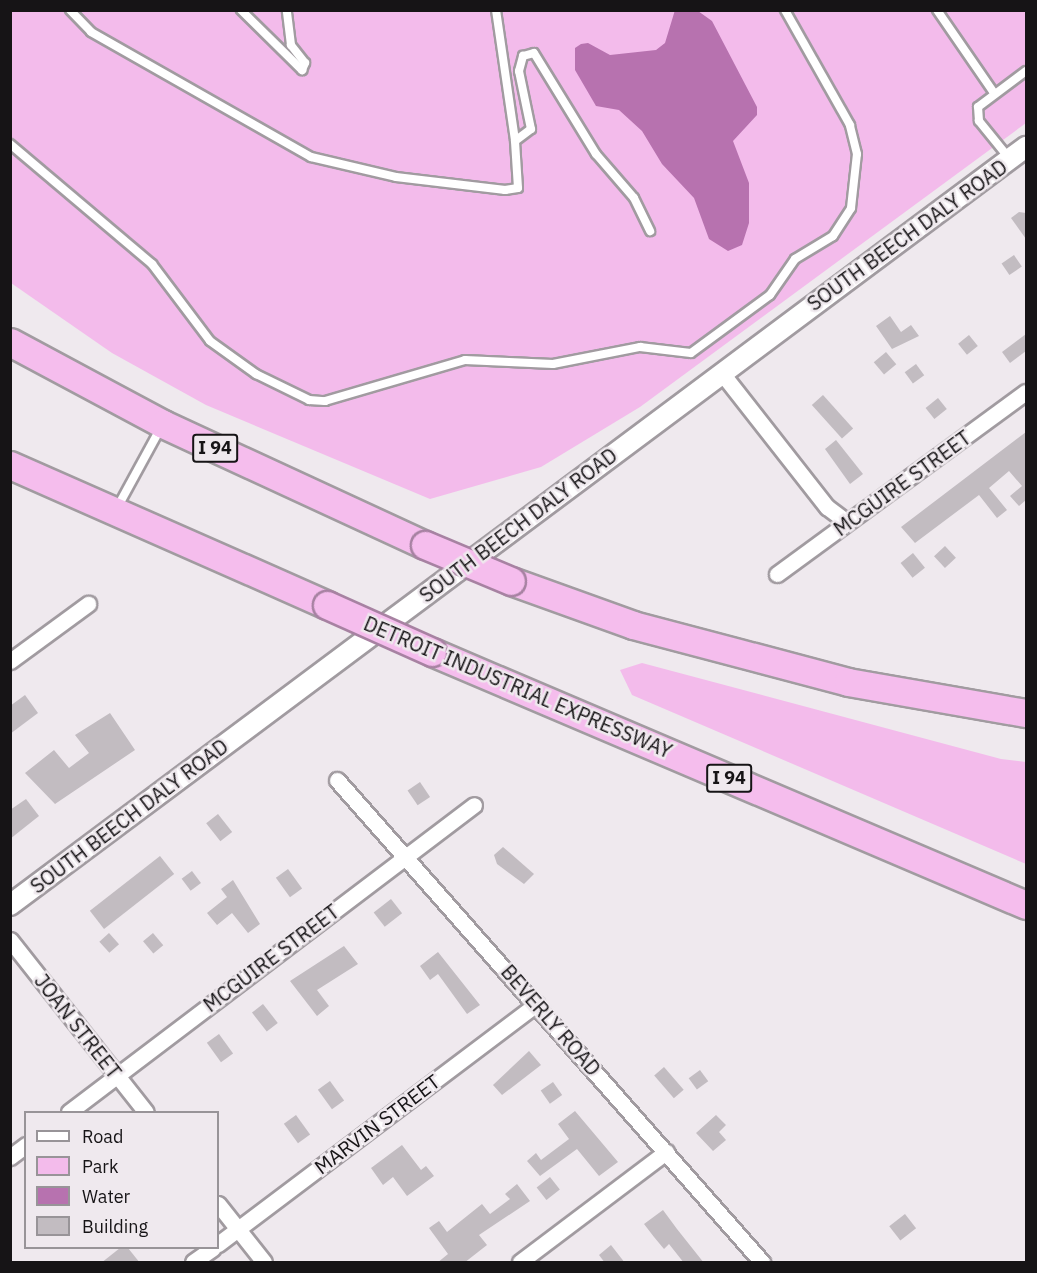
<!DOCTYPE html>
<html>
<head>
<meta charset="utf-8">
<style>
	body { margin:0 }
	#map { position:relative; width:1037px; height:1273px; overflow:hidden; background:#efe9ee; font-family:"IBM Plex Sans",sans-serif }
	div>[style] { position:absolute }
	.green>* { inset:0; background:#f3bbeb }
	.water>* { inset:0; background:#b772af }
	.building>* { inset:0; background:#c2bcc1; transform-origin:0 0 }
	.roads { filter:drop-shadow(2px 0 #a19ba0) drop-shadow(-2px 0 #a19ba0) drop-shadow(0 2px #a19ba0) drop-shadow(0 -2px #a19ba0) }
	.service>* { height:8px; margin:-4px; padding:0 4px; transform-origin:4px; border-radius:4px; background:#fff }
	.minor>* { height:15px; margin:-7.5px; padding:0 7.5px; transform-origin:7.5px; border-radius:7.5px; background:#fff }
	.tertiary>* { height:20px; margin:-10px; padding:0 10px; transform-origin:10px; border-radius:10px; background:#fff }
	.motorway>* { height:27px; margin:-13.5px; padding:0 13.5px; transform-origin:13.5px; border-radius:13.5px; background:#f5bded }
	.bridges { filter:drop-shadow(2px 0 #a782a2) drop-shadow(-2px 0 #a782a2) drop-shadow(0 2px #a782a2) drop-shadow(0 -2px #a782a2) }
	.motorway-bridge>* { height:27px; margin:-13.5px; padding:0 13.5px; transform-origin:13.5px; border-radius:13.5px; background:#f5bded }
	span { translate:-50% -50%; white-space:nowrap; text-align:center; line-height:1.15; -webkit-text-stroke:5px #efe9ee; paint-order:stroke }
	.shield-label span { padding:2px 4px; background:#efe9ee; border:2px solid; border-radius:4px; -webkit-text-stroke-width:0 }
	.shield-label { font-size:18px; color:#161416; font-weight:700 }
	.street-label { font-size:20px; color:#161416 }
	.frame { position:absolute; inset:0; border:12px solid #161416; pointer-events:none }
	.legend { position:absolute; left:24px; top:1111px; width:195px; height:138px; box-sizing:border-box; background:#efe9ee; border:2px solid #989498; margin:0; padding:8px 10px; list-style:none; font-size:18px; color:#161416 }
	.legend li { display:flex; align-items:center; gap:12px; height:30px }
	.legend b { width:30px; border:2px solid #989498 }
</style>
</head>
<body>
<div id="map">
	<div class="green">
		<div style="clip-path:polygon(10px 11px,1026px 11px,1026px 123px,640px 407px,541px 467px,430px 499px,206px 405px,112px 353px,11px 283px)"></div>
		<div style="clip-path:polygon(642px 663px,1001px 759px,1026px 762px,1026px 864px,632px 695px,620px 670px)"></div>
	</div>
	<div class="water">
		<div style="clip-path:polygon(675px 10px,698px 11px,712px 21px,757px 107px,757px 115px,733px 141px,749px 183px,749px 223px,742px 245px,728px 251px,709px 239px,694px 198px,662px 164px,642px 131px,619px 110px,596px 106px,575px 70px,575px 48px,581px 44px,588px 43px,610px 55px,656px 50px,665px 43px)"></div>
	</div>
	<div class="building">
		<div style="clip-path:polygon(1019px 212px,1026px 213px,1026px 239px,1011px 218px)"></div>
		<div style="left:1014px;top:255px;width:14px;height:15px;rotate:56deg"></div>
		<div style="clip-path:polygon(890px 316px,901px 332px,911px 325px,919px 336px,892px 349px,876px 326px)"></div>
		<div style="clip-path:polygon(1026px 334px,1026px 351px,1010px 363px,1002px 352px)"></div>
		<div style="left:969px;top:335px;width:14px;height:14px;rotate:51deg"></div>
		<div style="left:886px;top:352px;width:16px;height:16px;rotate:50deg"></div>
		<div style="left:916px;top:364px;width:14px;height:14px;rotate:54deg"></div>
		<div style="left:823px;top:395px;width:45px;height:15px;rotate:48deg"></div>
		<div style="left:938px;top:398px;width:14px;height:16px;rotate:51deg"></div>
		<div style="clip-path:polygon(1026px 432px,1026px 500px,1019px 506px,1010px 496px,1022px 486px,1009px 471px,989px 488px,1007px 510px,997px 518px,979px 495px,915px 543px,901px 527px)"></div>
		<div style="clip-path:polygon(836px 440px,863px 474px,850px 484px,825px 449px)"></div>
		<div style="left:945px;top:546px;width:16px;height:15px;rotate:47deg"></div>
		<div style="left:913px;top:553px;width:19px;height:16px;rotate:51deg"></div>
		<div style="clip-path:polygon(25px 695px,38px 713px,10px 734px,10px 706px)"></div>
		<div style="clip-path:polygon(110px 713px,135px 750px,55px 804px,25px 773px,54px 750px,69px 768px,89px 753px,75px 735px)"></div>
		<div style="left:420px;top:782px;width:18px;height:15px;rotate:56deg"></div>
		<div style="clip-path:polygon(26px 799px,39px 816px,10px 839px,10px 810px)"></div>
		<div style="left:218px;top:814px;width:23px;height:15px;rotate:52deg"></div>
		<div style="clip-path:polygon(503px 847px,534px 874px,524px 884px,497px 864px,494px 855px)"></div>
		<div style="left:160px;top:856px;width:23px;height:89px;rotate:52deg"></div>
		<div style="left:288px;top:869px;width:24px;height:15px;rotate:54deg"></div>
		<div style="left:192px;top:871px;width:15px;height:13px;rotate:53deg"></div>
		<div style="clip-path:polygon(233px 880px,260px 924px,248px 933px,232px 913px,217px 925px,207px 913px,227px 897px,221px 889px)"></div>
		<div style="left:391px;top:899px;width:18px;height:22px;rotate:52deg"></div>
		<div style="left:109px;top:933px;width:15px;height:13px;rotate:48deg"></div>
		<div style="left:153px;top:933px;width:16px;height:13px;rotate:50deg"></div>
		<div style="clip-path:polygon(344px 946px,358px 964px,317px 990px,329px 1006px,317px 1016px,290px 981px)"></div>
		<div style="clip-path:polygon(438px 952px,480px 1005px,467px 1014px,438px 974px,430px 980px,420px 966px)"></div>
		<div style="left:263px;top:1004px;width:24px;height:14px;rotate:52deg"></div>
		<div style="left:219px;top:1034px;width:24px;height:15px;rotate:54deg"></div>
		<div style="clip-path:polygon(529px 1051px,541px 1065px,502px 1095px,493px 1085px)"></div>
		<div style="left:664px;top:1067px;width:30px;height:13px;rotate:49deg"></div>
		<div style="left:700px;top:1070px;width:14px;height:14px;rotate:54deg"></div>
		<div style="left:330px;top:1081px;width:24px;height:15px;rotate:54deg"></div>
		<div style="left:553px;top:1082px;width:16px;height:15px;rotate:55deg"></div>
		<div style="clip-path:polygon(575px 1111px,618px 1162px,599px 1176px,577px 1149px,540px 1176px,527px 1161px,536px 1153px,541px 1160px,569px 1139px,558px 1124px)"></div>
		<div style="left:296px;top:1115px;width:24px;height:15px;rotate:54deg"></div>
		<div style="clip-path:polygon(716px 1115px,726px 1125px,719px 1132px,726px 1140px,713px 1151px,696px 1133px)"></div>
		<div style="clip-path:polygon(402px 1145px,421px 1170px,426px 1166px,434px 1176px,407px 1196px,393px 1177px,383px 1185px,371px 1168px)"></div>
		<div style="left:550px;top:1177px;width:16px;height:17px;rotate:52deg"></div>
		<div style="clip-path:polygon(517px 1184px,530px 1201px,479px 1235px,487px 1245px,464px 1263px,437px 1263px,448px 1254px,429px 1228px,439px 1221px,447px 1232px,482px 1204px,490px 1214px,510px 1199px,505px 1194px)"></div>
		<div style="clip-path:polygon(663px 1210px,677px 1229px,704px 1263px,684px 1263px,669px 1244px,664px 1249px,654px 1237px,644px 1224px)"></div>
		<div style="left:905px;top:1214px;width:18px;height:20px;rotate:52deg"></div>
		<div style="clip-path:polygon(611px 1245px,625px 1263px,605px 1263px,599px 1255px)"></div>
		<div style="clip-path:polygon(120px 1248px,128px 1248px,140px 1263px,101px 1263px)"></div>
	</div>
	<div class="roads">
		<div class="service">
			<div style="left:70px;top:10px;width:30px;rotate:46deg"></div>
			<div style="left:91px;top:32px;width:253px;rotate:29.6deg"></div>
			<div style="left:311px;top:157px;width:87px;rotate:13.2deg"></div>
			<div style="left:396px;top:177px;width:110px;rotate:6.8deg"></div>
			<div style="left:505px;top:190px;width:13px;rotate:-9deg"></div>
			<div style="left:518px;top:188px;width:47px;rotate:-93.7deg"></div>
			<div style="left:241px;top:10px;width:86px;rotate:44.5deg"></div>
			<div style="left:302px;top:70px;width:8px;rotate:-67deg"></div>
			<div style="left:305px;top:63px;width:23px;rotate:-128deg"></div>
			<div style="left:291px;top:45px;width:35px;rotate:-97deg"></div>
			<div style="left:496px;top:10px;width:132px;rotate:81.7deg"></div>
			<div style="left:515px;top:141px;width:20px;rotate:-37deg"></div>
			<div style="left:531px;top:129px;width:59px;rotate:-101.7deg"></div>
			<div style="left:519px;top:71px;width:16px;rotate:-75deg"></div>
			<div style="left:523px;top:56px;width:11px;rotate:-15deg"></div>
			<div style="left:534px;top:53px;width:119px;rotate:58.5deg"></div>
			<div style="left:596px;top:154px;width:58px;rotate:49.2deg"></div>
			<div style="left:634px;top:198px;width:37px;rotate:64deg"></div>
			<div style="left:937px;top:10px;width:101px;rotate:55.5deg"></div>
			<div style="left:10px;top:144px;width:186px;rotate:40.2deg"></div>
			<div style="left:152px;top:264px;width:96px;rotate:53deg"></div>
			<div style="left:210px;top:341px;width:57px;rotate:35.7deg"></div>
			<div style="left:256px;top:374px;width:59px;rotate:26.1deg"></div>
			<div style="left:309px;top:400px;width:16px;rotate:4deg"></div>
			<div style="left:325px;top:401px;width:146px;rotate:-16.3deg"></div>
			<div style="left:465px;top:360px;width:88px;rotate:2.6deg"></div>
			<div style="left:553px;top:364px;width:89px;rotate:-11.1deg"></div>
			<div style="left:640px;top:347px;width:51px;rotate:6.7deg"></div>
			<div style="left:691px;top:353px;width:98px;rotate:-36.3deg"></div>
			<div style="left:770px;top:295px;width:44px;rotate:-55.2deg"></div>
			<div style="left:795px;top:259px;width:44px;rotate:-31.2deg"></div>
			<div style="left:833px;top:236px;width:33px;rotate:-57deg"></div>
			<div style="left:851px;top:208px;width:54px;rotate:-83.7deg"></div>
			<div style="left:857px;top:154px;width:30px;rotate:-104deg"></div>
			<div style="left:850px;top:125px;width:132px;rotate:-119.5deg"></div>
			<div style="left:1009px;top:158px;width:48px;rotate:-129deg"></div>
			<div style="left:979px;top:121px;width:14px;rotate:-94deg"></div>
			<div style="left:978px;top:107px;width:60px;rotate:-36.9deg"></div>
			<div style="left:117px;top:508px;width:90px;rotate:-61.4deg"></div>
		</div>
		<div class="minor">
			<div style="left:721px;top:372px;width:172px;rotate:51.9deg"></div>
			<div style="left:827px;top:507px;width:25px;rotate:37deg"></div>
			<div style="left:777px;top:574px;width:308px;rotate:-36.2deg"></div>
			<div style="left:10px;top:661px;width:97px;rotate:-36.2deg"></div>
			<div style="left:337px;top:780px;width:643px;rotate:48.6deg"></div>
			<div style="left:10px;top:940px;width:219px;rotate:51.7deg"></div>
			<div style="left:69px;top:1112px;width:508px;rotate:-37.16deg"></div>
			<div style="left:10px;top:1157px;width:20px;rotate:-37deg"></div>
			<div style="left:218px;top:1204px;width:74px;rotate:51.6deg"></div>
			<div style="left:218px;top:1244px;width:399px;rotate:-37deg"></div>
			<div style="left:193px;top:1262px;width:24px;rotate:-35deg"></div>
			<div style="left:520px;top:1262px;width:183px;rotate:-37deg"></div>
		</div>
		<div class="tertiary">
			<div style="left:10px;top:905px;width:1268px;rotate:-36.73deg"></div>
		</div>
		<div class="motorway">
			<div style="left:10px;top:342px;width:174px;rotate:28.2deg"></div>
			<div style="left:163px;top:424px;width:289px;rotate:24.8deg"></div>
			<div style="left:10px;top:465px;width:347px;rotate:23.8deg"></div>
			<div style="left:511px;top:581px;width:130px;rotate:19.8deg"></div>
			<div style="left:633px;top:625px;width:222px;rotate:14.8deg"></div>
			<div style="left:848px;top:682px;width:181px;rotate:9.9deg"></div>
			<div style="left:432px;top:652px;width:646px;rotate:23.07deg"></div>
		</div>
	</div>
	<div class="bridges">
		<div class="motorway-bridge">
			<div style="left:425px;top:545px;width:93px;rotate:22.7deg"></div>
			<div style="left:327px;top:605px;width:115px;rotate:24.1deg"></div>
		</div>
	</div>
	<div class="shield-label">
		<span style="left:215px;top:448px">I 94</span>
		<span style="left:729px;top:778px">I 94</span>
	</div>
	<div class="street-label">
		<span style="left:907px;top:235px;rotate:-36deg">SOUTH BEECH DALY ROAD</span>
		<span style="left:902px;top:483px;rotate:-36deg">MCGUIRE STREET</span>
		<span style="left:518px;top:525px;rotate:-37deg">SOUTH BEECH DALY ROAD</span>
		<span style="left:518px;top:687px;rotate:23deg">DETROIT INDUSTRIAL EXPRESSWAY</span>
		<span style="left:129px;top:816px;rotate:-37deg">SOUTH BEECH DALY ROAD</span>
		<span style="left:271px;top:958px;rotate:-37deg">MCGUIRE STREET</span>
		<span style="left:551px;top:1020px;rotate:49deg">BEVERLY ROAD</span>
		<span style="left:78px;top:1026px;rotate:52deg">JOAN STREET</span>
		<span style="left:377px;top:1124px;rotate:-37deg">MARVIN STREET</span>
	</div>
	<div class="frame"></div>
	<ul class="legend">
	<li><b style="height:8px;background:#fff"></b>Road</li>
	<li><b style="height:16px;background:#f3bbeb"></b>Park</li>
	<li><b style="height:16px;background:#b772af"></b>Water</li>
	<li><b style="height:16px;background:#c2bcc1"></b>Building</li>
	</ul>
</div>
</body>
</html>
